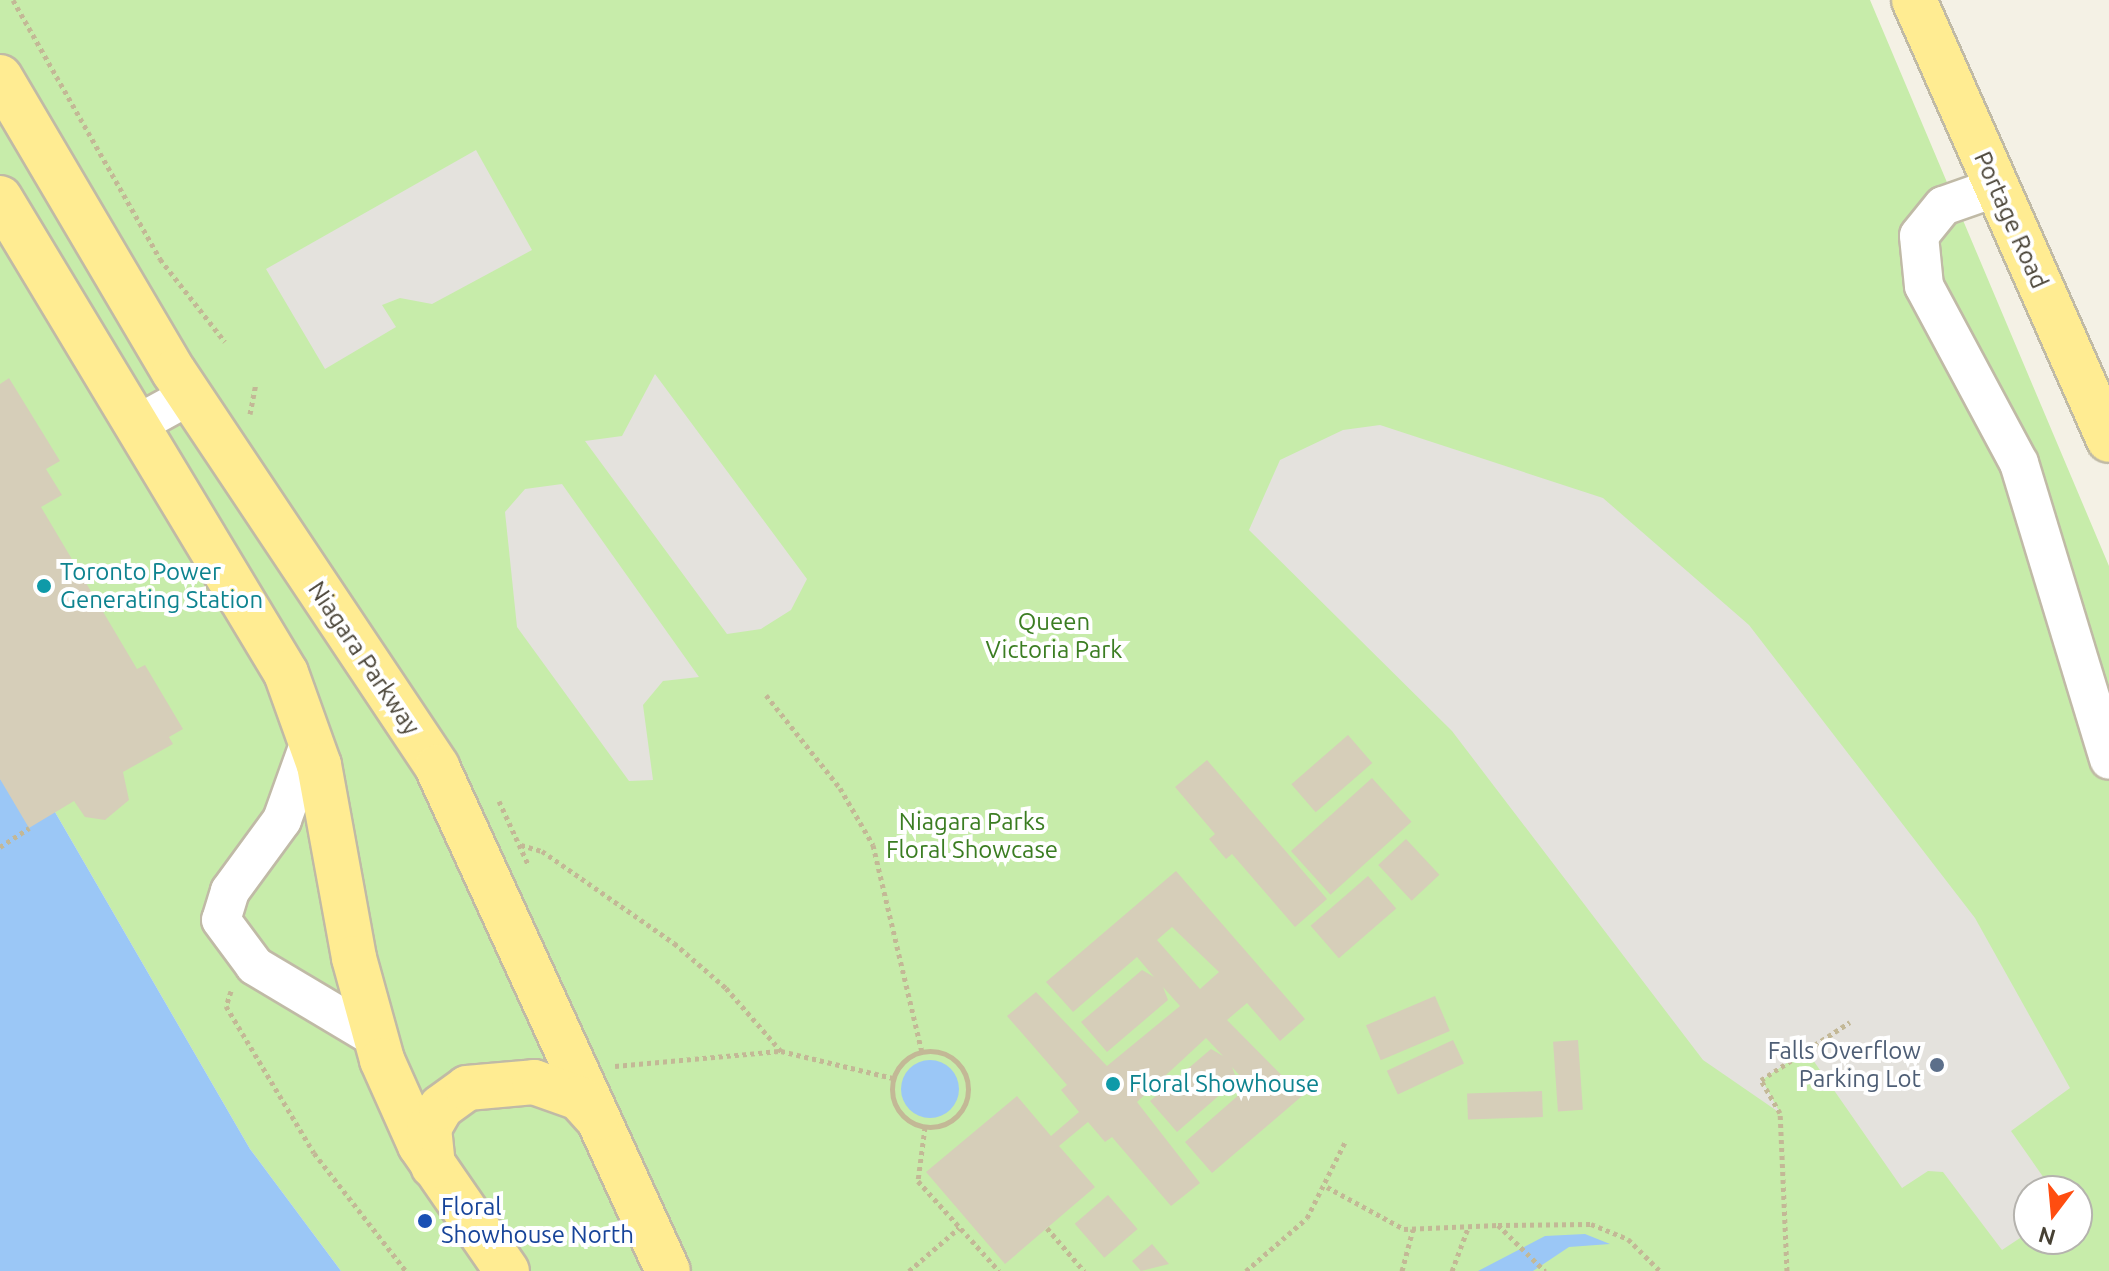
<!DOCTYPE html>
<html>
<head>
<meta charset="utf-8">
<style>
	body { margin:0 }
	#map { position:relative; width:2109px; height:1271px; overflow:hidden; background:#f4f1e5; font-family:Ubuntu,sans-serif }
	div>[style] { position:absolute }
	.green>* { inset:0; background:#c7ecaa }
	.parking>* { inset:0; background:#e4e2dd }
	.water>* { inset:0; background:#9bc7f6 }
	.round { border-radius:50% }
	.building>* { inset:0; background:#d6ceb9; transform-origin:0 0 }
	.path>* { height:5px; margin-top:-2.5px; transform-origin:0; background:repeating-linear-gradient(90deg,#c3b896 0 4px,transparent 0 8px) }
	.path>.ring { margin:-2.5px; padding:0; box-sizing:content-box; background:none; border:5px solid #c3b896; border-radius:50% }
	.roads { filter:drop-shadow(2px 0 #c0baa6) drop-shadow(-2px 0 #c0baa6) drop-shadow(0 2px #c0baa6) drop-shadow(0 -2px #c0baa6) }
	.minor>* { height:38px; margin:-19px; padding:0 19px; transform-origin:19px; border-radius:19px; background:#fff }
	.major>* { height:44px; margin:-22px; padding:0 22px; transform-origin:22px; border-radius:22px; background:#ffec92 }
	.dots>* { width:22px; height:22px; translate:-50% -50%; box-sizing:border-box; border:4px solid #fff; border-radius:50% }
	span { translate:-50% -50%; white-space:nowrap; text-align:center; line-height:1.15; -webkit-text-stroke:8px #fff; paint-order:stroke }
	.street-label { font-size:24px; color:#474134 }
	.culture-label { font-size:24px; color:#0d838f }
	.left { translate:0 -50%; text-align:left }
	.park-label { font-size:24px; color:#3b7d22 }
	.service-label { font-size:24px; color:#4e5e75 }
	.right { translate:-100% -50%; text-align:right }
	.transit-label { font-size:24px; color:#164399 }
	.north { position:absolute; left:2013px; top:1175px; width:80px; height:80px; box-sizing:border-box; background:#fff; border:2px solid #b5b3ae; border-radius:50%; rotate:196deg; font-size:22px; font-weight:700; line-height:32px; text-align:center; color:#474134 }
	.north::after { content:''; display:block; margin:auto; width:28px; height:36px; background:#ff4d10; clip-path:polygon(50% 0,100% 100%,50% 72%,0 100%) }
</style>
</head>
<body>
<div id="map">
	<div class="green">
		<div style="clip-path:polygon(evenodd,0 0,1870px 0,2109px 566px,2109px 1271px,341px 1271px,250px 1149px,55px 812px,29px 828px,0 779px,0 0,2029px 1191px,2077px 1191px,2077px 1239px,2029px 1239px,2029px 1191px)"></div>
	</div>
	<div class="parking">
		<div style="clip-path:polygon(476px 150px,532px 250px,432px 304px,400px 298px,382px 305px,396px 327px,325px 369px,266px 269px)"></div>
		<div style="clip-path:polygon(655px 374px,807px 579px,791px 610px,761px 629px,727px 634px,585px 441px,622px 436px)"></div>
		<div style="clip-path:polygon(1380px 425px,1603px 498px,1749px 625px,1975px 918px,2070px 1088px,2011px 1131px,2053px 1191px,2029px 1191px,2029px 1232px,2002px 1250px,1943px 1172px,1928px 1171px,1902px 1188px,1806px 1050px,1762px 1080px,1780px 1113px,1703px 1060px,1452px 731px,1249px 530px,1280px 460px,1343px 430px)"></div>
		<div style="clip-path:polygon(562px 484px,699px 677px,663px 681px,643px 705px,653px 780px,629px 781px,517px 627px,505px 512px,525px 489px)"></div>
	</div>
	<div class="water">
		<div style="clip-path:polygon(0 779px,55px 812px,250px 1149px,341px 1271px,0 1271px)"></div>
		<div class="round" style="left:901px;top:1060px;width:58px;height:58px"></div>
		<div style="clip-path:polygon(1585px 1234px,1610px 1244px,1569px 1247px,1533px 1271px,1478px 1271px,1545px 1236px)"></div>
	</div>
	<div class="building">
		<div style="clip-path:polygon(9px 378px,60px 461px,46px 469px,62px 495px,41px 507px,137px 669px,145px 665px,183px 729px,169px 737px,173px 744px,123px 772px,129px 800px,105px 820px,85px 817px,74px 801px,29px 828px,0 779px,0 384px)"></div>
		<div style="left:1348px;top:735px;width:37px;height:75px;rotate:49deg"></div>
		<div style="clip-path:polygon(1207px 760px,1327px 899px,1295px 927px,1232px 854px,1226px 859px,1209px 839px,1215px 834px,1175px 787px)"></div>
		<div style="left:1372px;top:778px;width:59px;height:109px;rotate:48deg"></div>
		<div style="left:1406px;top:839px;width:49px;height:38px;rotate:47deg"></div>
		<div style="clip-path:polygon(evenodd,1176px 871px,1305px 1019px,1280px 1041px,1247px 1003px,1227px 1020px,1302px 1096px,1212px 1173px,1185px 1142px,1249px 1086px,1232px 1067px,1237px 1080px,1177px 1132px,1150px 1101px,1211px 1049px,1223px 1056px,1206px 1038px,1137px 1102px,1200px 1183px,1171px 1206px,1112px 1137px,1105px 1142px,1088px 1122px,1059px 1146px,1095px 1187px,1005px 1264px,926px 1172px,1017px 1096px,1051px 1136px,1079px 1112px,1061px 1090px,1067px 1085px,1007px 1016px,1036px 992px,1107px 1066px,1180px 1006px,1163px 987px,1168px 1000px,1107px 1052px,1081px 1022px,1142px 970px,1154px 977px,1137px 957px,1073px 1012px,1046px 982px,1176px 871px,1172px 927px,1219px 972px,1200px 989px,1157px 940px,1172px 927px)"></div>
		<div style="left:1368px;top:876px;width:43px;height:76px;rotate:49deg"></div>
		<div style="left:1435px;top:996px;width:38px;height:75px;rotate:67deg"></div>
		<div style="left:1453px;top:1040px;width:26px;height:73px;rotate:65deg"></div>
		<div style="left:1578px;top:1040px;width:70px;height:25px;rotate:86deg"></div>
		<div style="left:1542px;top:1091px;width:26px;height:75px;rotate:88deg"></div>
		<div style="left:1108px;top:1195px;width:45px;height:44px;rotate:49deg"></div>
		<div style="clip-path:polygon(1152px 1244px,1169px 1264px,1141px 1271px,1132px 1261px)"></div>
	</div>
	<div class="path">
		<div style="left:13px;top:0;width:298px;rotate:60.4deg"></div>
		<div style="left:160px;top:259px;width:105px;rotate:51.9deg"></div>
		<div style="left:250px;top:414px;width:31px;rotate:-79deg"></div>
		<div style="left:766px;top:695px;width:119px;rotate:51.5deg"></div>
		<div style="left:840px;top:788px;width:66px;rotate:59.9deg"></div>
		<div style="left:873px;top:845px;width:213px;rotate:76.7deg"></div>
		<div style="left:499px;top:801px;width:69px;rotate:65.3deg"></div>
		<div style="left:521px;top:845px;width:22px;rotate:16deg"></div>
		<div style="left:542px;top:851px;width:161px;rotate:34.9deg"></div>
		<div style="left:674px;top:943px;width:69px;rotate:40.9deg"></div>
		<div style="left:726px;top:988px;width:84px;rotate:48.9deg"></div>
		<div style="left:0;top:847px;width:35px;rotate:-33deg"></div>
		<div style="left:231px;top:991px;width:16px;rotate:108deg"></div>
		<div style="left:226px;top:1006px;width:171px;rotate:59.1deg"></div>
		<div style="left:314px;top:1153px;width:150px;rotate:52.1deg"></div>
		<div class="ring" style="left:892px;top:1051px;width:71px;height:71px"></div>
		<div style="left:615px;top:1066px;width:167px;rotate:-5.2deg"></div>
		<div style="left:781px;top:1051px;width:115px;rotate:13.6deg"></div>
		<div style="left:925px;top:1127px;width:54px;rotate:97.4deg"></div>
		<div style="left:918px;top:1181px;width:121px;rotate:48deg"></div>
		<div style="left:1327px;top:1187px;width:88px;rotate:28.6deg"></div>
		<div style="left:1404px;top:1229px;width:94px;rotate:-2.4deg"></div>
		<div style="left:1498px;top:1225px;width:66px;rotate:44.4deg"></div>
		<div style="left:1498px;top:1225px;width:93px;rotate:-0.6deg"></div>
		<div style="left:1591px;top:1224px;width:40px;rotate:22deg"></div>
		<div style="left:1628px;top:1239px;width:45px;rotate:45deg"></div>
		<div style="left:1047px;top:1228px;width:57px;rotate:49.3deg"></div>
		<div style="left:909px;top:1271px;width:66px;rotate:-40.7deg"></div>
		<div style="left:1246px;top:1271px;width:81px;rotate:-41deg"></div>
		<div style="left:1307px;top:1218px;width:85px;rotate:-63.4deg"></div>
		<div style="left:1402px;top:1271px;width:43px;rotate:-75.3deg"></div>
		<div style="left:1452px;top:1271px;width:46px;rotate:-69.6deg"></div>
		<div style="left:1787px;top:1271px;width:158px;rotate:-92.5deg"></div>
		<div style="left:1780px;top:1113px;width:38px;rotate:-120deg"></div>
		<div style="left:1761px;top:1080px;width:106px;rotate:-33.1deg"></div>
	</div>
	<div class="roads">
		<div class="minor">
			<div style="left:1997px;top:187px;width:57px;rotate:160.6deg"></div>
			<div style="left:1943px;top:206px;width:38px;rotate:129deg"></div>
			<div style="left:1919px;top:236px;width:50px;rotate:84.3deg"></div>
			<div style="left:1924px;top:286px;width:201px;rotate:61.8deg"></div>
			<div style="left:2019px;top:463px;width:310px;rotate:73.1deg"></div>
			<div style="left:136px;top:425px;width:60px;rotate:-28.7deg"></div>
			<div style="left:311px;top:739px;width:86px;rotate:109.7deg"></div>
			<div style="left:282px;top:820px;width:88px;rotate:126.2deg"></div>
			<div style="left:230px;top:891px;width:30px;rotate:107deg"></div>
			<div style="left:221px;top:920px;width:57px;rotate:53.5deg"></div>
			<div style="left:255px;top:966px;width:139px;rotate:30.8deg"></div>
		</div>
		<div class="major">
			<div style="left:1914px;top:0;width:481px;rotate:66.1deg"></div>
			<div style="left:0;top:77px;width:342px;rotate:59.5deg"></div>
			<div style="left:174px;top:372px;width:475px;rotate:56.3deg"></div>
			<div style="left:437px;top:767px;width:554px;rotate:65.38deg"></div>
			<div style="left:0;top:198px;width:554px;rotate:58.95deg"></div>
			<div style="left:286px;top:673px;width:98px;rotate:70.3deg"></div>
			<div style="left:319px;top:765px;width:196px;rotate:79.7deg"></div>
			<div style="left:354px;top:958px;width:106px;rotate:74.6deg"></div>
			<div style="left:382px;top:1060px;width:93px;rotate:65.9deg"></div>
			<div style="left:420px;top:1145px;width:153px;rotate:55.4deg"></div>
			<div style="left:433px;top:1166px;width:38px;rotate:-96deg"></div>
			<div style="left:429px;top:1128px;width:24px;rotate:-60deg"></div>
			<div style="left:441px;top:1107px;width:32px;rotate:-36deg"></div>
			<div style="left:467px;top:1088px;width:67px;rotate:-5.1deg"></div>
			<div style="left:534px;top:1082px;width:48px;rotate:19.6deg"></div>
			<div style="left:579px;top:1098px;width:27px;rotate:48deg"></div>
		</div>
	</div>
	<div class="dots">
		<div style="left:44px;top:586px;background:#0f9aa8"></div>
		<div style="left:1937px;top:1065px;background:#5c6f8a"></div>
		<div style="left:1113px;top:1084px;background:#0f9aa8"></div>
		<div style="left:425px;top:1221px;background:#1a4fb4"></div>
	</div>
	<div class="street-label">
		<span style="left:2011px;top:220px;rotate:66deg">Portage Road</span>
		<span style="left:364px;top:658px;rotate:56deg">Niagara Parkway</span>
	</div>
	<div class="culture-label">
		<span class="left" style="left:60px;top:586px">Toronto Power<br>Generating Station</span>
		<span class="left" style="left:1129px;top:1084px">Floral Showhouse</span>
	</div>
	<div class="park-label">
		<span style="left:1054px;top:636px">Queen<br>Victoria Park</span>
		<span style="left:972px;top:836px">Niagara Parks<br>Floral Showcase</span>
	</div>
	<div class="service-label">
		<span class="right" style="left:1921px;top:1065px">Falls Overflow<br>Parking Lot</span>
	</div>
	<div class="transit-label">
		<span class="left" style="left:441px;top:1221px">Floral<br>Showhouse North</span>
	</div>
	<div class="north">N</div>
</div>
</body>
</html>
